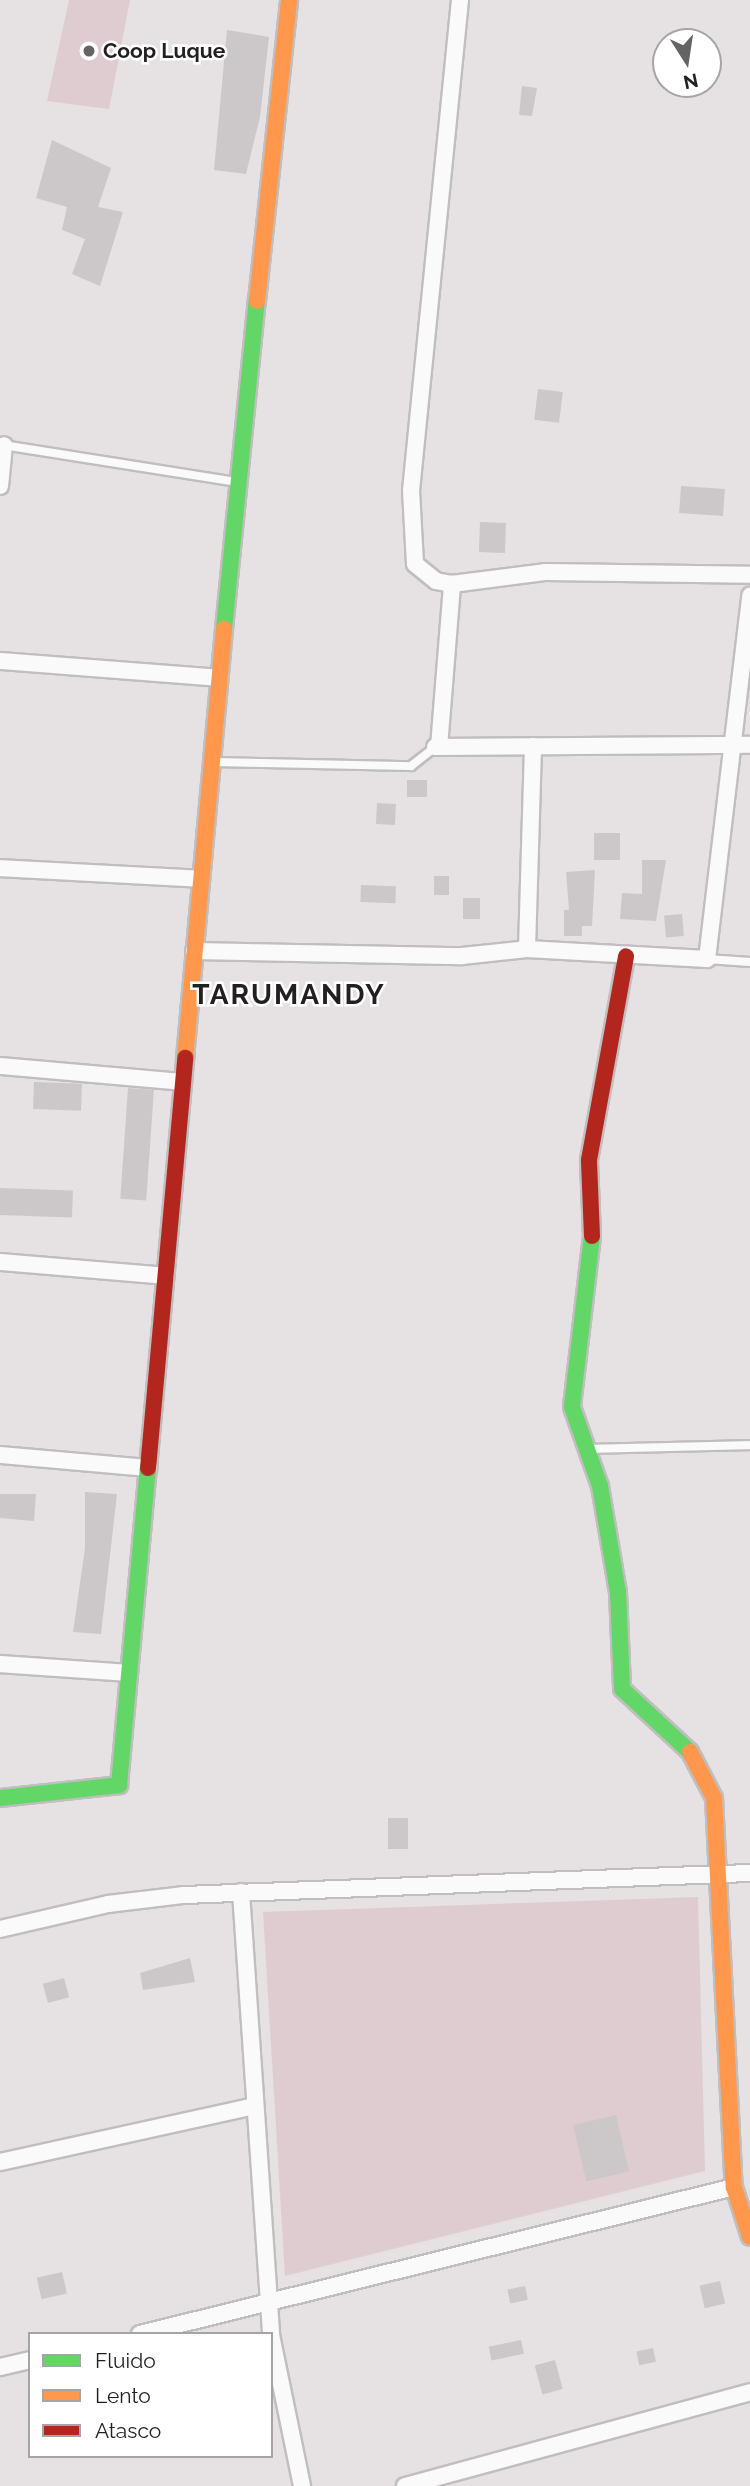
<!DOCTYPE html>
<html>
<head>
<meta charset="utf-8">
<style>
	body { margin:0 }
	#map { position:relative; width:750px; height:2486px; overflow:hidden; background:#e6e1e3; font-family:Raleway,sans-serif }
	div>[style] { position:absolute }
	.green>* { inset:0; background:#dfccd0 }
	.building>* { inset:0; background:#ccc8c9; transform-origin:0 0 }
	.roads { filter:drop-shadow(2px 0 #c1bebf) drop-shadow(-2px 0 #c1bebf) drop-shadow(0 2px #c1bebf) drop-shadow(0 -2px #c1bebf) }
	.lane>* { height:8px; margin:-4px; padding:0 4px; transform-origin:4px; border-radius:4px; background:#fbfafb }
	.street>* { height:16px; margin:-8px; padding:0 8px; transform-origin:8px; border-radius:8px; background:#fbfafb }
	.fast>* { height:16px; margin:-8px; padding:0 8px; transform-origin:8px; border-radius:8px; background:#63d668 }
	.slow>* { height:16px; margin:-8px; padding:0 8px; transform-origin:8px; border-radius:8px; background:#ff974d }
	.jam>* { height:16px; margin:-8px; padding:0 8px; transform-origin:8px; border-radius:8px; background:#b3261e }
	.dots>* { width:19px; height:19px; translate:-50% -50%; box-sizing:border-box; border:4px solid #fff; border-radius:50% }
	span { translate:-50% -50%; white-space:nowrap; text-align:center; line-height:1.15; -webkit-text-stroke:5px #fff; paint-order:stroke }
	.poi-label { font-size:21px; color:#211f1f; font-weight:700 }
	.left { translate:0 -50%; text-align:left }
	.district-label { font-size:28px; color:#211f1f; font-weight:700; letter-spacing:2px }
	.legend { position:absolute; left:28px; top:2332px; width:245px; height:126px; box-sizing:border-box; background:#fff; border:2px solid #a6a5a5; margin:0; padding:9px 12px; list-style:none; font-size:21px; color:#211f1f }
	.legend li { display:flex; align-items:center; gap:14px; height:35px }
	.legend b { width:35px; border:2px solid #a6a5a5 }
	.north { position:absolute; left:652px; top:28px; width:70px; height:70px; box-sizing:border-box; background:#fff; border:2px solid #a6a5a5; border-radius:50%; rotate:168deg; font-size:19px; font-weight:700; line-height:28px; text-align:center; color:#211f1f }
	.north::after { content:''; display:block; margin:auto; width:24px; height:32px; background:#666364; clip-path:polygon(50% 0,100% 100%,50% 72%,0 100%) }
</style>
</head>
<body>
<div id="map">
	<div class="green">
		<div style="clip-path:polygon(69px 0,130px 0,109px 109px,47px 101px)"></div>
		<div style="clip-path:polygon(698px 1897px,705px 2171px,285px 2276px,263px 1912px)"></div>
	</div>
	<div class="building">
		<div style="clip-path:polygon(227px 30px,269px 37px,260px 117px,246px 174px,214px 170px)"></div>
		<div style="clip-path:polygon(522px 86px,537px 88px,532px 116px,519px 115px)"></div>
		<div style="clip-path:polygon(52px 140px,111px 168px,98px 207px,123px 212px,100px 286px,72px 274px,85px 239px,62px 230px,67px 207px,36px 198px)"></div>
		<div style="left:538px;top:389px;width:25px;height:31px;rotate:7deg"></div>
		<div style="left:681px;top:486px;width:44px;height:27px;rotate:4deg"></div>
		<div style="left:480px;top:522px;width:26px;height:30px;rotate:2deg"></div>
		<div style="left:407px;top:780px;width:20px;height:17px"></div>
		<div style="left:377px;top:803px;width:19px;height:21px;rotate:3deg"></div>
		<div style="left:620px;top:833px;width:27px;height:26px;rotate:90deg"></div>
		<div style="clip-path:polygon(642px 860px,666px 860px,656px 921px,620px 919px,622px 893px,642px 894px)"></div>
		<div style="clip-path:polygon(595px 870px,592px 926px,582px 926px,582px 936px,564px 936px,564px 910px,569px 910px,566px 872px)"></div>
		<div style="left:434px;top:876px;width:15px;height:19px"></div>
		<div style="left:361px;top:885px;width:35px;height:17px;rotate:2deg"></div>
		<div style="left:463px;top:898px;width:17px;height:21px"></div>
		<div style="left:682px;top:914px;width:22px;height:18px;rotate:85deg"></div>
		<div style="left:34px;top:1082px;width:48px;height:27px;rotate:2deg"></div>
		<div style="left:128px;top:1088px;width:26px;height:111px;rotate:4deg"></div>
		<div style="left:0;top:1188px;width:73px;height:27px;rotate:2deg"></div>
		<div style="clip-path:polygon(85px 1492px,117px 1494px,101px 1634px,73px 1632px,85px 1548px)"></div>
		<div style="clip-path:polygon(0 1494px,36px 1494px,34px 1521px,0 1518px)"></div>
		<div style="left:388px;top:1818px;width:20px;height:31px"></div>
		<div style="clip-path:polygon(190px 1958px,195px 1982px,143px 1990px,140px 1973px)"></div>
		<div style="left:64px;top:1978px;width:20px;height:22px;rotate:75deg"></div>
		<div style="left:616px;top:2115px;width:58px;height:44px;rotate:77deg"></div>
		<div style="left:62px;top:2272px;width:22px;height:26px;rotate:77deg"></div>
		<div style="left:720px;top:2281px;width:23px;height:21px;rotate:77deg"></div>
		<div style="left:525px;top:2286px;width:14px;height:18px;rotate:78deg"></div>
		<div style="left:521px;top:2340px;width:14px;height:33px;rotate:78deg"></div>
		<div style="left:653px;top:2348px;width:14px;height:17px;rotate:78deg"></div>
		<div style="left:555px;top:2360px;width:30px;height:21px;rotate:75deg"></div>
	</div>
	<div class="roads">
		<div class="lane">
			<div style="left:3px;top:445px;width:236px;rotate:9deg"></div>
			<div style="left:214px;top:762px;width:197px;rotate:1.2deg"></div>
			<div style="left:411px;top:766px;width:31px;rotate:-38deg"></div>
			<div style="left:707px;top:959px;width:43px;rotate:4deg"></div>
			<div style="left:589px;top:1449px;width:161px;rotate:-1.4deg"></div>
		</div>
		<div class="street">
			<div style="left:460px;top:0;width:492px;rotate:95.7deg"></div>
			<div style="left:411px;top:490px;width:74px;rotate:86.9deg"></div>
			<div style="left:415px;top:564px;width:27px;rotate:39deg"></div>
			<div style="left:436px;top:581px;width:16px;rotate:11deg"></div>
			<div style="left:452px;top:584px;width:95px;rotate:-7.3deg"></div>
			<div style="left:546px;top:572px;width:204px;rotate:0.8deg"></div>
			<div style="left:0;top:486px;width:41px;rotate:-84.4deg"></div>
			<div style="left:0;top:661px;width:220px;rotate:4.4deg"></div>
			<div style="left:435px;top:747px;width:315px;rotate:-0.4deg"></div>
			<div style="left:439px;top:747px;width:164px;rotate:-85.4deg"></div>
			<div style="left:0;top:868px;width:201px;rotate:3.1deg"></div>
			<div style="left:527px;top:949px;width:203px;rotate:-88.3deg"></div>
			<div style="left:194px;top:951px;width:268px;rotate:1.1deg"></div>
			<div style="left:462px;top:956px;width:65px;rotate:-6.1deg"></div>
			<div style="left:527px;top:949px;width:180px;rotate:3.2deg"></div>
			<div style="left:707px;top:959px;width:366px;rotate:-83.2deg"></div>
			<div style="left:0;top:1066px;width:183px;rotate:5deg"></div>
			<div style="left:0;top:1262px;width:166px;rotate:4.8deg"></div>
			<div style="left:0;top:1455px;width:149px;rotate:5deg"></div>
			<div style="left:0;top:1664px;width:129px;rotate:4deg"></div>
			<div style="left:241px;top:1892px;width:443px;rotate:86.1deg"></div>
			<div style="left:0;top:1929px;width:111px;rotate:-13deg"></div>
			<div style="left:108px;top:1904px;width:77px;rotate:-6.8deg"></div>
			<div style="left:184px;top:1895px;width:566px;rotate:-2.23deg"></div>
			<div style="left:0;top:2162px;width:261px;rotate:-12.4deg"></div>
			<div style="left:140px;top:2334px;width:612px;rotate:-13.9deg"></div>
			<div style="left:271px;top:2335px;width:154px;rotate:78.4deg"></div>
			<div style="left:0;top:2367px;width:31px;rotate:-13deg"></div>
			<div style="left:405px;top:2486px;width:358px;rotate:-15.2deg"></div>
		</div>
		<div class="fast">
			<div style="left:224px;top:629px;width:330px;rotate:-84.3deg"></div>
			<div style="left:592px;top:1236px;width:172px;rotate:96.7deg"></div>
			<div style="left:572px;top:1407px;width:84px;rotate:70.5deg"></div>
			<div style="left:600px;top:1486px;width:108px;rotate:80.4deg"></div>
			<div style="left:618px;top:1592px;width:97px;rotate:87.6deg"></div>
			<div style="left:622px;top:1689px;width:93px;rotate:42.8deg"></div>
			<div style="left:0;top:1798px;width:120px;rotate:-6.2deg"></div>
			<div style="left:119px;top:1785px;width:318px;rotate:-84.8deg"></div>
		</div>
		<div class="slow">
			<div style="left:257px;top:301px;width:303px;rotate:-83.9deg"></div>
			<div style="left:185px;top:1058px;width:431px;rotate:-84.8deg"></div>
			<div style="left:690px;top:1752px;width:52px;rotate:62.4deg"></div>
			<div style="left:714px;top:1798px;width:390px;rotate:87.1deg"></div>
			<div style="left:734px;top:2187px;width:52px;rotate:72.3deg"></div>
		</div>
		<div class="jam">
			<div style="left:592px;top:1236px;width:76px;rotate:-92.3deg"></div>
			<div style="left:589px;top:1160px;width:207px;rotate:-79.7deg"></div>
			<div style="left:148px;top:1468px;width:412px;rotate:-84.8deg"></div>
		</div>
	</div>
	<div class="dots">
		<div style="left:89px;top:51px;background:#666364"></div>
	</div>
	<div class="poi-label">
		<span class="left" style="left:103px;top:51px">Coop Luque</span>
	</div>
	<div class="district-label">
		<span style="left:289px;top:995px">TARUMANDY</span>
	</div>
	<ul class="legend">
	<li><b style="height:9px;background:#63d668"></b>Fluido</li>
	<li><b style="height:9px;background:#ff974d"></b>Lento</li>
	<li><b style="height:9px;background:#b3261e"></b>Atasco</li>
	</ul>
	<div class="north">N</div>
</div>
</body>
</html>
